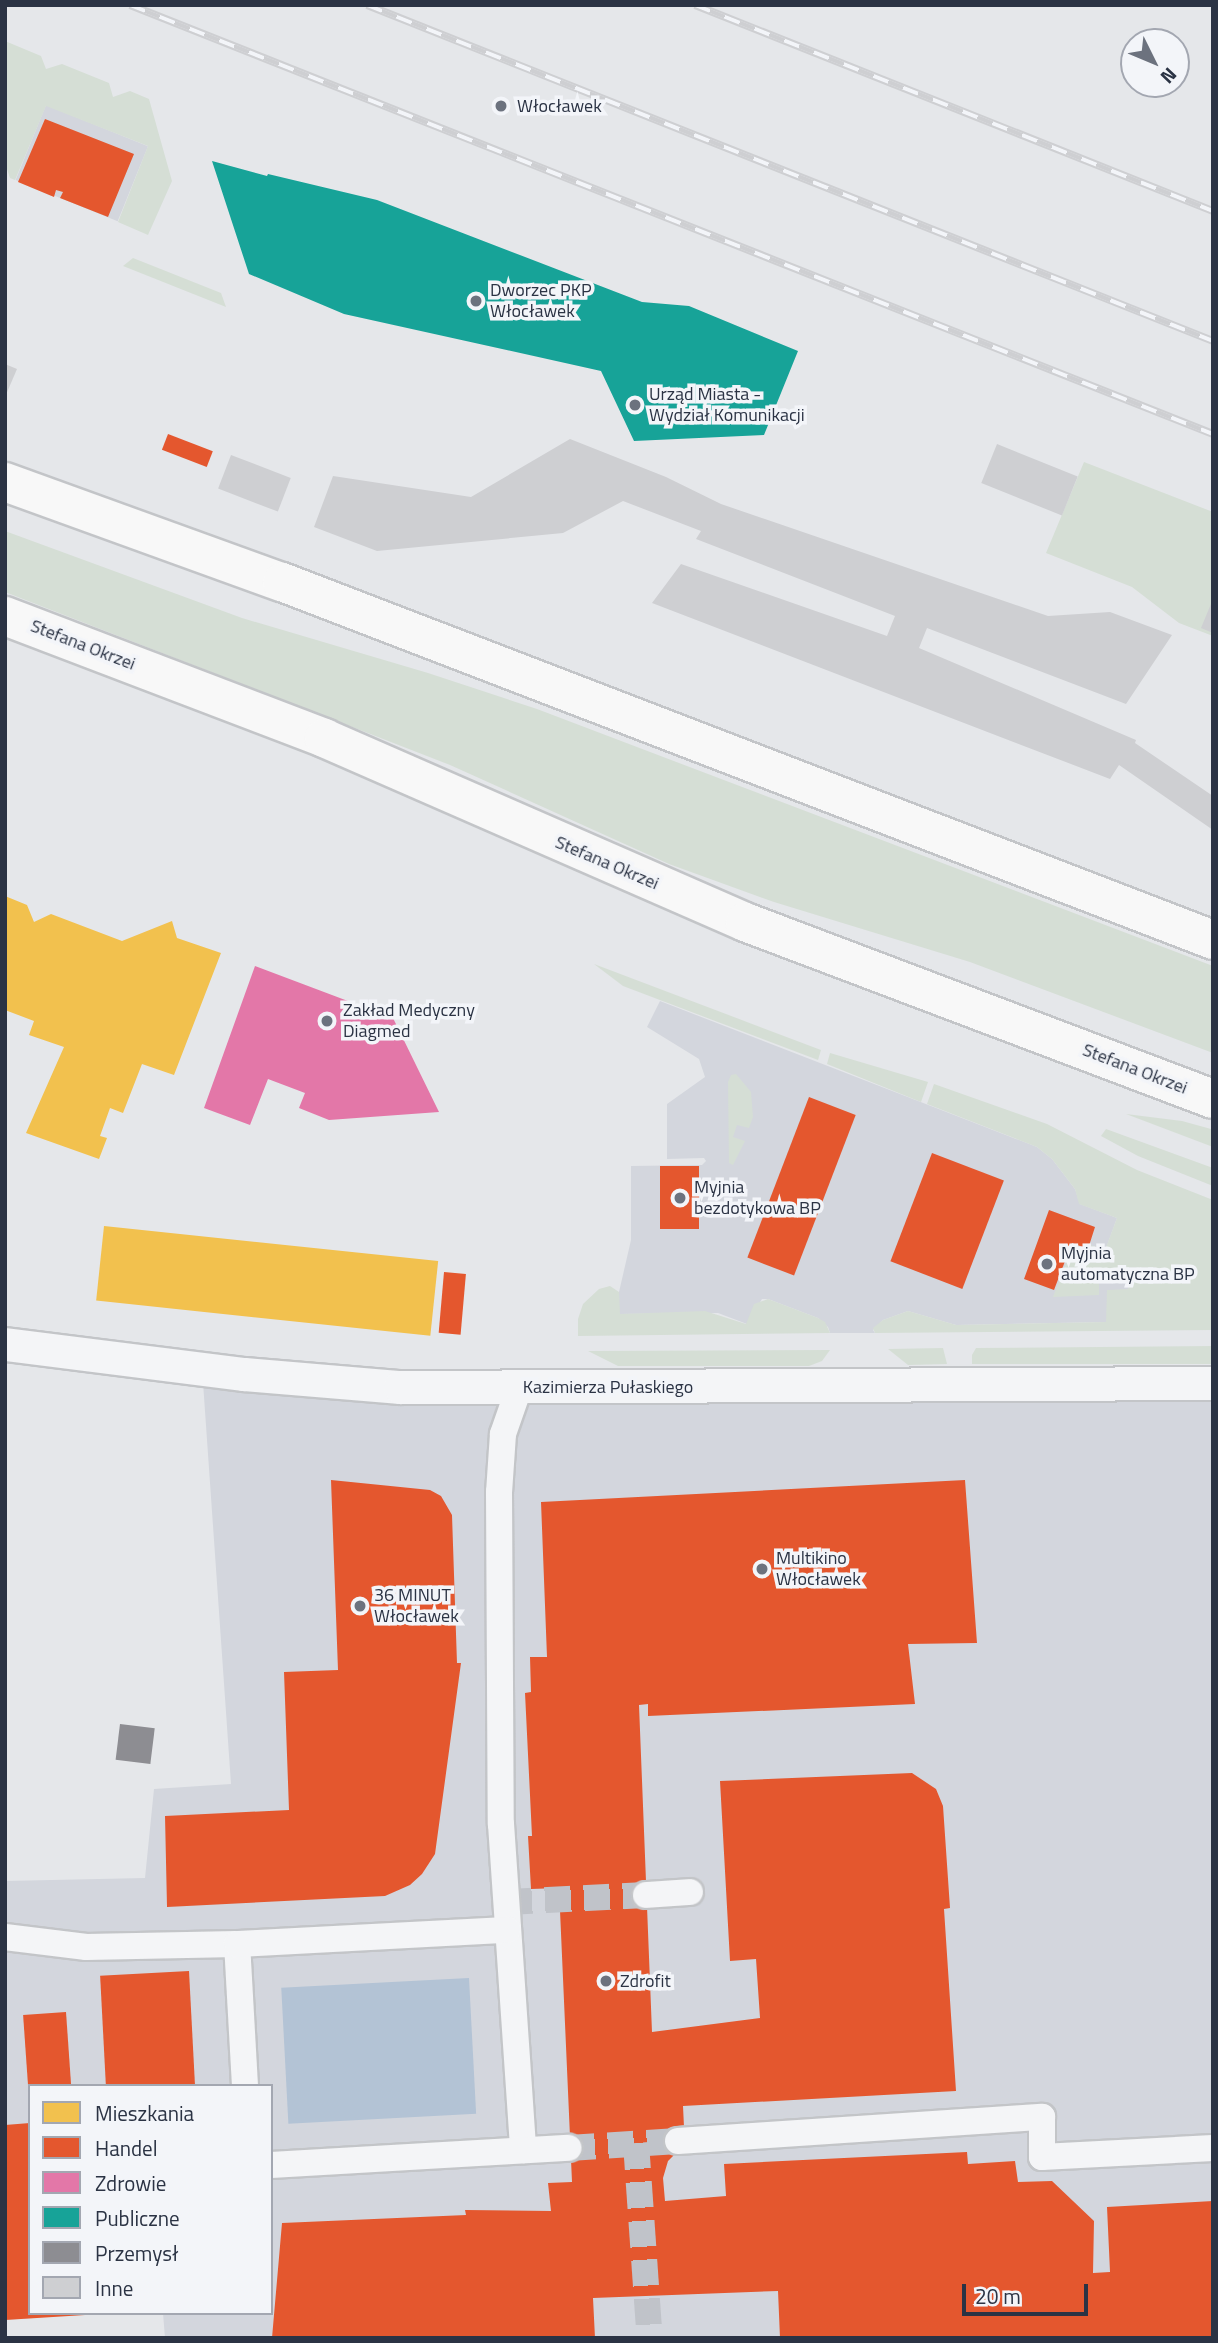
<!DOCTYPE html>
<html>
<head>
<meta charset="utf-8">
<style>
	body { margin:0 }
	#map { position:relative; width:1218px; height:2343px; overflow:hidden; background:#e5e7ea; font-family:"Titillium Web",sans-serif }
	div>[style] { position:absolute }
	.built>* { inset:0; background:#d3d6dd; transform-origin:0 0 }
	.green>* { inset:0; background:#d5ded5 }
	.water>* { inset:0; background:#b3c3d5; transform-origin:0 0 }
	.homes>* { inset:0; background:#f2c14e; transform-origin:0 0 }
	.shops>* { inset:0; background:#e4572e; transform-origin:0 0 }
	.health>* { inset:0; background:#e377a8 }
	.public>* { inset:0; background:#17a398 }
	.industry>* { inset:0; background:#8d8d92; transform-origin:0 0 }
	.building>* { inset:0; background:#cecfd2; transform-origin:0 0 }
	.pedestrian-tunnel>* { height:26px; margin-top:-13px; transform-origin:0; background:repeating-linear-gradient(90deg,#c0c3c9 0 26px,transparent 0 39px) }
	.roads { filter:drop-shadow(2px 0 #c3c5c8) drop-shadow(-2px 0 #c3c5c8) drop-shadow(0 2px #c3c5c8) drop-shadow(0 -2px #c3c5c8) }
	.pedestrian>* { height:26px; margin:-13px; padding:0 13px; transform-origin:13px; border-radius:13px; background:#f4f5f7 }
	.minor>* { height:33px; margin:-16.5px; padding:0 16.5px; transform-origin:16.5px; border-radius:16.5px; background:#f4f5f7 }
	.primary>* { height:38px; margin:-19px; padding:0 19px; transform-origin:19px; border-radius:19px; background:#f8f8f8 }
	.rail>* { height:8px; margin-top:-4px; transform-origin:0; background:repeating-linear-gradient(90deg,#f3f5f9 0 16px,#cecfd2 0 32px); box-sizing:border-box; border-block:2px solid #cecfd2 }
	.dots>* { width:19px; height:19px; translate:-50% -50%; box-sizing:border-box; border:4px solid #f3f5f9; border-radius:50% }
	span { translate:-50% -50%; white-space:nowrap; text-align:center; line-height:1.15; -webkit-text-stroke:7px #f3f5f9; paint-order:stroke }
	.poi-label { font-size:18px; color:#2b3344 }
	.left { translate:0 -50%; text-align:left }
	.street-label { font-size:18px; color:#2b3344 }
	.frame { position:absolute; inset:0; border:7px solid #2b3344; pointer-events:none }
	.legend { position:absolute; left:28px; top:2084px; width:245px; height:231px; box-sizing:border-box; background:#f3f5f9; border:2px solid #a3a7b1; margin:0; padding:9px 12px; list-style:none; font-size:21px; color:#2b3344 }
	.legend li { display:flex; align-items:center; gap:14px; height:35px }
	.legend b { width:35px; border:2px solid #a3a7b1 }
	.north { position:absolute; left:1120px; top:28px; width:70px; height:70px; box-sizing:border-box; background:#f3f5f9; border:2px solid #a3a7b1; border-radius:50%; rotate:133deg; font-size:19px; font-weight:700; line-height:28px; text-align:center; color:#2b3344 }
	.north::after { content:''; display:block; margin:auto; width:24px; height:32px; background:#6c727e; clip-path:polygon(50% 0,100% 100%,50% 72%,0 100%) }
	.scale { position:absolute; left:962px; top:2284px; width:126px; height:32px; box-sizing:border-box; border:4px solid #2b3344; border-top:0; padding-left:9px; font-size:21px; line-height:24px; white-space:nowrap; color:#2b3344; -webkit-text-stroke:5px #f3f5f9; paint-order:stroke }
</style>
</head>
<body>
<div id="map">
	<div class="built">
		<div style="left:46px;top:105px;width:110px;height:81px;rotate:22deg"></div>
		<div style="clip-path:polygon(660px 1001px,1037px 1147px,1052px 1159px,1075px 1189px,1080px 1204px,1117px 1218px,1105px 1251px,1087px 1252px,1072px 1248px,1054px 1297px,1095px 1266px,1134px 1264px,1136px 1294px,1107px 1322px,956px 1325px,908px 1311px,883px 1320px,873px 1330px,875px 1333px,830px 1333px,828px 1327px,818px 1318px,768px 1299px,762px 1299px,747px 1324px,718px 1313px,619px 1314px,619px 1292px,631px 1240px,631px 1166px,702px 1165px,706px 1161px,704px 1158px,667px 1159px,667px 1104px,705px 1077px,699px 1059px,647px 1027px)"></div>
		<div style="clip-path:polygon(202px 1368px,1213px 1383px,1213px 2338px,165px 2338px,163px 2313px,271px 2313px,271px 2086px,30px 2086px,30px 2313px,101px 2313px,5px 2320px,5px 1881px,145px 1878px,154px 1789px,231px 1784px)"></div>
	</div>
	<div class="green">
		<div style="clip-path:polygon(5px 41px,41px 56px,46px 69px,62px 64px,109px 83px,113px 97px,130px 91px,149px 99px,172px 181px,148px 235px,118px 222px,148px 146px,46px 106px,15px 180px,10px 178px,5px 163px)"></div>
		<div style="clip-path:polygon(133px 258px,221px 293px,226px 307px,123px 266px)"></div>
		<div style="clip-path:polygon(1084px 462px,1213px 512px,1213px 636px,1179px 623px,1132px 587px,1046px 553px)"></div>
		<div style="clip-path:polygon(5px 531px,242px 618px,428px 673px,537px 709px,1213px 966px,1213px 1053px,970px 962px,774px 902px,669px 864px,450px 765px,5px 592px)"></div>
		<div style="clip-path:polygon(594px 964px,821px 1050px,818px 1060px,623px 986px)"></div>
		<div style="clip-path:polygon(830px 1053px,928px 1082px,921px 1102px,827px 1064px)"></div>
		<div style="clip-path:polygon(736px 1074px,751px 1092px,753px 1117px,749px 1128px,737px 1125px,733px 1137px,745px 1141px,733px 1165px,729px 1163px,728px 1082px,731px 1075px)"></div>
		<div style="clip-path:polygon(934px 1084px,1047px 1124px,1137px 1170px,1213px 1200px,1213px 1330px,875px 1333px,873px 1328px,883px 1320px,908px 1311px,956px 1325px,1106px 1322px,1107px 1290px,1128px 1289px,1128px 1268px,1099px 1268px,1099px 1295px,1053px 1297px,1072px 1247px,1087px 1252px,1091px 1245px,1105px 1250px,1117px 1218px,1079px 1204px,1075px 1189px,1052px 1159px,1037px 1147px,927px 1104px)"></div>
		<div style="clip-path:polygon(1126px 1114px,1182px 1121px,1211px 1129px,1213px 1147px)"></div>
		<div style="clip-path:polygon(1106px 1129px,1213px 1168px,1213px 1186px,1138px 1156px,1101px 1136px)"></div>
		<div style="clip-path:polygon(610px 1286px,619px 1292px,620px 1314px,705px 1311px,746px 1324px,754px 1304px,768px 1299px,818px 1318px,825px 1322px,830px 1333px,578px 1336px,578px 1319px,583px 1304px,599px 1289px)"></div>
		<div style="clip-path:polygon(1213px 1346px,1213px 1364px,972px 1364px,972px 1355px,976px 1348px)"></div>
		<div style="clip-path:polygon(943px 1348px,947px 1364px,908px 1365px,888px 1349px)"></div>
		<div style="clip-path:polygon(830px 1350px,822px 1361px,809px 1366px,618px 1366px,588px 1351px)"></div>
	</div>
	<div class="water">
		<div style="left:469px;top:1978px;width:136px;height:188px;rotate:87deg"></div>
	</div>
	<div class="homes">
		<div style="clip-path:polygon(5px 896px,27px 905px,34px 922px,51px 914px,122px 941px,172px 921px,177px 938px,221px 953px,174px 1075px,142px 1064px,123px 1113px,110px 1108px,100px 1136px,107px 1138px,99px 1159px,26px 1133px,64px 1047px,29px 1035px,34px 1021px,5px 1010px)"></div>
		<div style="left:104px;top:1226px;width:336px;height:75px;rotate:6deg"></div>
	</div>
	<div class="shops">
		<div style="clip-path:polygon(45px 119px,134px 154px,108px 217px,60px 198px,63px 192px,56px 190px,54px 197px,18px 182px)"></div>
		<div style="left:168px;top:434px;width:48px;height:17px;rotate:21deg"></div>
		<div style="left:809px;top:1097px;width:50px;height:172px;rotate:21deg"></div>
		<div style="left:932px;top:1153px;width:77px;height:116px;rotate:21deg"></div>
		<div style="left:699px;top:1166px;width:63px;height:39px;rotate:90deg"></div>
		<div style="clip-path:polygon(1049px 1210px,1095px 1227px,1088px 1249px,1072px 1243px,1054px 1290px,1024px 1279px)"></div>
		<div style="left:444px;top:1272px;width:22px;height:61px;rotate:5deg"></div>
		<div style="clip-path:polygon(331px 1480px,430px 1490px,441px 1496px,452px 1515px,457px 1663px,461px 1663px,435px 1854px,422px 1874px,410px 1885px,385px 1896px,167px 1907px,165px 1816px,289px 1810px,284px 1672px,338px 1670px)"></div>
		<div style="clip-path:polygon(965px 1480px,977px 1643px,908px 1644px,915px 1704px,648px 1716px,648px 1704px,639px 1705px,652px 2032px,760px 2018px,756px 1959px,730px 1961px,720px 1781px,912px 1773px,936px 1789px,943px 1806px,950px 1908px,944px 1909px,956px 2091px,683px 2106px,684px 2127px,676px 2127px,679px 2150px,668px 2161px,663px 2178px,665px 2201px,726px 2196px,724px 2164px,967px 2152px,968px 2164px,1015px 2161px,1018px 2182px,1052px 2181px,1094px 2221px,1093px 2273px,1110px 2272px,1107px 2207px,1213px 2201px,1213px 2338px,780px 2338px,778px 2291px,593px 2298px,595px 2338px,272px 2338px,282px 2223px,466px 2215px,465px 2210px,551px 2211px,548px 2183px,572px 2182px,559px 1888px,531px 1889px,528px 1836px,532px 1836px,525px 1693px,531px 1692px,530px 1657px,547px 1657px,541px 1502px)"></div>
		<div style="left:189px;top:1971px;width:115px;height:89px;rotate:87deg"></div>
		<div style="left:66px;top:2012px;width:74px;height:43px;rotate:86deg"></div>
		<div style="clip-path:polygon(30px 2123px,30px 2313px,85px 2315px,5px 2320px,5px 2125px)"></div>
	</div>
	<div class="health">
		<div style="clip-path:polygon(255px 966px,393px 1018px,439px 1112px,329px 1120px,299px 1108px,305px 1093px,268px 1079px,250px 1125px,204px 1108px)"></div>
	</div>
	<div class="public">
		<div style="clip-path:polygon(212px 161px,267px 176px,268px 174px,377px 200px,642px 302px,689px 306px,798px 351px,764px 435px,634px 441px,601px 371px,344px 314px,249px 274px)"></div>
	</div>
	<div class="industry">
		<div style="left:120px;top:1724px;width:35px;height:36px;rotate:7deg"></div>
	</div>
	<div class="building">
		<div style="clip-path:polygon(5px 364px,17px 369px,5px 397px)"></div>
		<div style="clip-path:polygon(570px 439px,666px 477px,721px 504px,1048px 616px,1110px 612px,1172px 635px,1126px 704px,927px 628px,919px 648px,1136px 740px,1135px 743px,1213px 796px,1213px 830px,1119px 765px,1110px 779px,652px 603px,681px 564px,887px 636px,895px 616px,696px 539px,701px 531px,623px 501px,563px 533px,377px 551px,314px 527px,333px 476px,471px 497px)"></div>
		<div style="left:997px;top:444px;width:87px;height:42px;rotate:22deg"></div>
		<div style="left:231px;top:455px;width:64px;height:36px;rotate:21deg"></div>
		<div style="clip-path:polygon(1213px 599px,1213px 633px,1201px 628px)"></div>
	</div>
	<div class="pedestrian-tunnel">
		<div style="left:506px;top:1902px;width:140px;rotate:-2.9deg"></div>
		<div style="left:636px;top:2143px;width:184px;rotate:86deg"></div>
		<div style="left:569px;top:2148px;width:109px;rotate:-3.7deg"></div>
	</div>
	<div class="roads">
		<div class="pedestrian">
			<div style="left:519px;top:1388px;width:49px;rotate:109.2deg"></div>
			<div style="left:503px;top:1434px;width:58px;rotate:93.9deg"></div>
			<div style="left:499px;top:1492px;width:332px;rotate:89.7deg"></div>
			<div style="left:501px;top:1824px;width:327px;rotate:86.1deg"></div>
			<div style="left:646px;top:1895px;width:44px;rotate:-3.9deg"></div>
			<div style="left:5px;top:1937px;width:82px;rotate:7deg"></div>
			<div style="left:86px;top:1947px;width:151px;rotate:-1.1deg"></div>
			<div style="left:245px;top:2086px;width:142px;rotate:-93.2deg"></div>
			<div style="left:237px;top:1944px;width:271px;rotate:-3deg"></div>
			<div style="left:678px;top:2141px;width:365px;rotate:-3.8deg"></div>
			<div style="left:1042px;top:2117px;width:40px;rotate:90deg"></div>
			<div style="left:1042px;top:2157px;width:171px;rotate:-3deg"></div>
			<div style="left:271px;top:2165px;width:298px;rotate:-3.3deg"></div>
		</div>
		<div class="minor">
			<div style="left:5px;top:1344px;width:241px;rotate:7.2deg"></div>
			<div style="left:244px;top:1374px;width:157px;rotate:4.8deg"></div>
			<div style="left:400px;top:1387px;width:813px;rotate:-0.28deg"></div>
		</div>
		<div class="primary">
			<div style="left:5px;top:482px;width:294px;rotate:19.9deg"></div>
			<div style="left:282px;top:582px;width:997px;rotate:21.03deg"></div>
			<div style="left:5px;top:616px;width:342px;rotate:20.9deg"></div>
			<div style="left:324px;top:738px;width:459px;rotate:23.6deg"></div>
			<div style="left:745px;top:922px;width:500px;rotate:20.72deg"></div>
		</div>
	</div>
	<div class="rail">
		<div style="left:130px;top:5px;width:1165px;rotate:21.61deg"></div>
		<div style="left:367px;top:5px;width:910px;rotate:21.66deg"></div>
		<div style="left:695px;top:5px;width:557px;rotate:21.69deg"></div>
	</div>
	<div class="dots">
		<div style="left:501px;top:106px;background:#6c727e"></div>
		<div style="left:476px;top:301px;background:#6c727e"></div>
		<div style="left:635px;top:405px;background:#6c727e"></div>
		<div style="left:327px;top:1021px;background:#6c727e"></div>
		<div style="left:680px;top:1198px;background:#6c727e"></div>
		<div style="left:1047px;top:1264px;background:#6c727e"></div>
		<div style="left:762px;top:1569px;background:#6c727e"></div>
		<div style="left:360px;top:1606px;background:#6c727e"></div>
		<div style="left:606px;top:1981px;background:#6c727e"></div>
	</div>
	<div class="poi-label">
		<span class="left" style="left:517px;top:106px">Włocławek</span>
		<span class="left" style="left:490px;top:301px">Dworzec PKP<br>Włocławek</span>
		<span class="left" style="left:649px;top:405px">Urząd Miasta -<br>Wydział Komunikacji</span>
		<span class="left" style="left:343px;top:1021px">Zakład Medyczny<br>Diagmed</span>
		<span class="left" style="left:694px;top:1198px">Myjnia<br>bezdotykowa BP</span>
		<span class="left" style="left:1061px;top:1264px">Myjnia<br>automatyczna BP</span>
		<span class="left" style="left:776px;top:1569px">Multikino<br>Włocławek</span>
		<span class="left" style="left:374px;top:1606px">36 MINUT<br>Włocławek</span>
		<span class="left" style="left:620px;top:1981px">Zdrofit</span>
	</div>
	<div class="street-label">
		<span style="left:83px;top:645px;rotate:21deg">Stefana Okrzei</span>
		<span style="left:607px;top:863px;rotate:23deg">Stefana Okrzei</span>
		<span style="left:1135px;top:1069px;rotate:21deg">Stefana Okrzei</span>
		<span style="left:608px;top:1387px">Kazimierza Pułaskiego</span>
	</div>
	<div class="frame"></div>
	<ul class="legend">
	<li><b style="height:19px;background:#f2c14e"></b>Mieszkania</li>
	<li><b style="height:19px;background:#e4572e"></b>Handel</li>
	<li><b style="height:19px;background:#e377a8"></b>Zdrowie</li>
	<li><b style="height:19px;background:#17a398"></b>Publiczne</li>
	<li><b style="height:19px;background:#8d8d92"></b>Przemysł</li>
	<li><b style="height:19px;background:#cecfd2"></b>Inne</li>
	</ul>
	<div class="north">N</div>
	<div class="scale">20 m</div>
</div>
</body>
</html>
